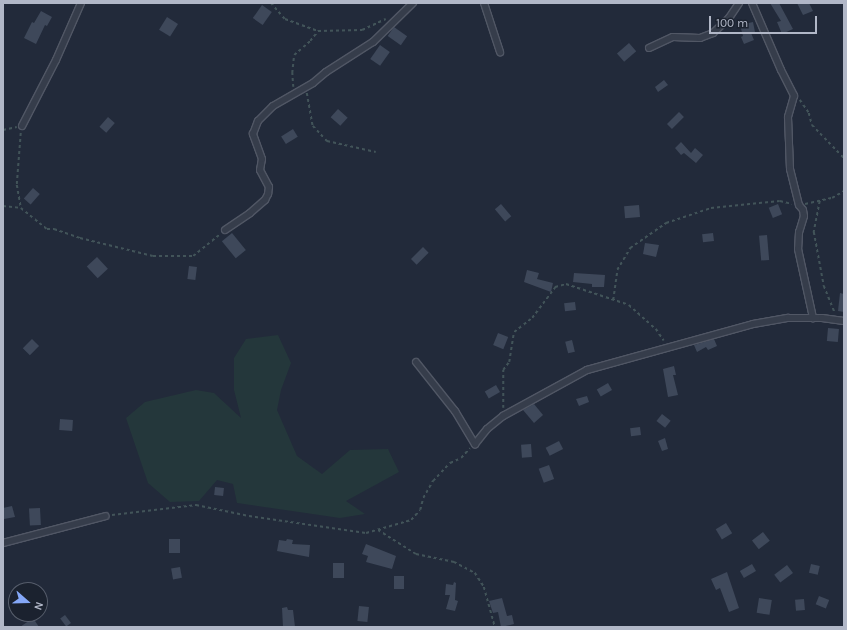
<!DOCTYPE html>
<html>
<head>
<meta charset="utf-8">
<style>
	body { margin:0 }
	#map { position:relative; width:847px; height:630px; overflow:hidden; background:#222a3a; font-family:Karla,sans-serif }
	div>[style] { position:absolute }
	.green>* { inset:0; background:#24373b }
	.building>* { inset:0; background:#3e485a; transform-origin:0 0 }
	.path>* { height:1.5px; margin-top:-0.75px; transform-origin:0; background:repeating-linear-gradient(90deg,#425459 0 3px,transparent 0 6px) }
	.roads { filter:drop-shadow(1px 0 #515765) drop-shadow(-1px 0 #515765) drop-shadow(0 1px #515765) drop-shadow(0 -1px #515765) }
	.minor>* { height:6px; margin:-3px; padding:0 3px; transform-origin:3px; border-radius:3px; background:#363d4b }
	span { translate:-50% -50%; white-space:nowrap; text-align:center; line-height:1.15; -webkit-text-stroke:3.5px #1b222f; paint-order:stroke }
	.frame { position:absolute; inset:0; border:4px solid #b1b7c7; pointer-events:none }
	.north { position:absolute; left:8px; top:582px; width:40px; height:40px; box-sizing:border-box; background:#1b222f; border:1px solid #575e6c; border-radius:50%; rotate:110deg; font-size:11px; font-weight:700; line-height:16px; text-align:center; color:#b1b7c7 }
	.north::after { content:''; display:block; margin:auto; width:14px; height:18px; background:#85a8f8; clip-path:polygon(50% 0,100% 100%,50% 72%,0 100%) }
	.scale { position:absolute; left:709px; top:16px; width:108px; height:18px; box-sizing:border-box; border:2px solid #b1b7c7; border-top:0; padding-left:5px; font-size:12px; line-height:14px; white-space:nowrap; color:#b1b7c7; -webkit-text-stroke:3px #1b222f; paint-order:stroke }
</style>
</head>
<body>
<div id="map">
	<div class="green">
		<div style="clip-path:polygon(278px 335px,291px 363px,281px 390px,277px 410px,297px 456px,322px 474px,350px 450px,388px 449px,399px 472px,346px 501px,365px 514px,340px 518px,237px 503px,233px 484px,217px 480px,199px 501px,170px 502px,148px 483px,126px 418px,145px 402px,196px 390px,214px 393px,241px 418px,234px 390px,234px 358px,246px 339px)"></div>
	</div>
	<div class="building">
		<div style="clip-path:polygon(770px 3px,779px 3px,793px 29px,782px 34px,777px 22px,781px 21px)"></div>
		<div style="clip-path:polygon(797px 3px,809px 3px,813px 11px,803px 15px)"></div>
		<div style="left:262px;top:5px;width:12px;height:16px;rotate:35deg"></div>
		<div style="clip-path:polygon(41px 11px,52px 17px,47px 26px,45px 25px,36px 44px,24px 38px,32px 22px,34px 23px)"></div>
		<div style="left:167px;top:17px;width:13px;height:15px;rotate:32deg"></div>
		<div style="clip-path:polygon(753px 22px,755px 32px,751px 33px,754px 40px,744px 44px,741px 37px,743px 36px,740px 25px)"></div>
		<div style="left:394px;top:27px;width:16px;height:11px;rotate:35deg"></div>
		<div style="left:629px;top:43px;width:11px;height:16px;rotate:49deg"></div>
		<div style="left:380px;top:45px;width:12px;height:17px;rotate:35deg"></div>
		<div style="clip-path:polygon(664px 80px,668px 85px,658px 92px,655px 87px)"></div>
		<div style="left:338px;top:109px;width:13px;height:11px;rotate:42deg"></div>
		<div style="left:679px;top:112px;width:7px;height:17px;rotate:45deg"></div>
		<div style="left:108px;top:117px;width:9px;height:13px;rotate:41deg"></div>
		<div style="left:293px;top:129px;width:9px;height:14px;rotate:58deg"></div>
		<div style="clip-path:polygon(681px 142px,691px 153px,695px 148px,703px 155px,696px 163px,684px 153px,681px 155px,675px 148px)"></div>
		<div style="left:33px;top:188px;width:9px;height:14px;rotate:41deg"></div>
		<div style="left:501px;top:204px;width:16px;height:8px;rotate:50deg"></div>
		<div style="left:778px;top:204px;width:11px;height:10px;rotate:68deg"></div>
		<div style="left:639px;top:205px;width:12px;height:15px;rotate:85deg"></div>
		<div style="left:232px;top:233px;width:22px;height:13px;rotate:51deg"></div>
		<div style="left:713px;top:233px;width:8px;height:11px;rotate:83deg"></div>
		<div style="left:767px;top:235px;width:25px;height:8px;rotate:85deg"></div>
		<div style="clip-path:polygon(645px 243px,659px 245px,656px 257px,643px 254px)"></div>
		<div style="left:423px;top:247px;width:8px;height:17px;rotate:45deg"></div>
		<div style="left:97px;top:257px;width:16px;height:14px;rotate:47deg"></div>
		<div style="left:189px;top:266px;width:8px;height:13px;rotate:7deg"></div>
		<div style="clip-path:polygon(527px 270px,539px 273px,537px 279px,553px 283px,551px 292px,524px 282px)"></div>
		<div style="clip-path:polygon(574px 273px,605px 275px,604px 287px,592px 287px,592px 284px,573px 282px)"></div>
		<div style="clip-path:polygon(840px 293px,844px 294px,844px 312px,838px 311px)"></div>
		<div style="left:575px;top:302px;width:8px;height:11px;rotate:83deg"></div>
		<div style="left:828px;top:328px;width:11px;height:13px;rotate:5deg"></div>
		<div style="left:498px;top:333px;width:11px;height:13px;rotate:22deg"></div>
		<div style="left:32px;top:339px;width:10px;height:13px;rotate:45deg"></div>
		<div style="clip-path:polygon(714px 339px,717px 346px,708px 350px,706px 347px,697px 352px,694px 345px)"></div>
		<div style="left:572px;top:340px;width:12px;height:7px;rotate:76deg"></div>
		<div style="clip-path:polygon(674px 366px,676px 375px,673px 375px,678px 395px,668px 397px,663px 369px)"></div>
		<div style="left:608px;top:383px;width:8px;height:13px;rotate:60deg"></div>
		<div style="left:496px;top:385px;width:8px;height:13px;rotate:60deg"></div>
		<div style="clip-path:polygon(587px 396px,589px 402px,579px 406px,576px 399px)"></div>
		<div style="clip-path:polygon(534px 404px,543px 415px,534px 423px,523px 410px)"></div>
		<div style="left:662px;top:414px;width:11px;height:9px;rotate:38deg"></div>
		<div style="left:60px;top:419px;width:13px;height:11px;rotate:4deg"></div>
		<div style="left:640px;top:427px;width:8px;height:10px;rotate:83deg"></div>
		<div style="clip-path:polygon(665px 438px,668px 449px,662px 451px,658px 441px)"></div>
		<div style="left:559px;top:441px;width:9px;height:15px;rotate:63deg"></div>
		<div style="left:531px;top:444px;width:13px;height:10px;rotate:86deg"></div>
		<div style="left:549px;top:465px;width:15px;height:11px;rotate:70deg"></div>
		<div style="left:215px;top:487px;width:9px;height:8px;rotate:6deg"></div>
		<div style="clip-path:polygon(12px 506px,15px 517px,4px 519px,3px 508px)"></div>
		<div style="left:40px;top:508px;width:17px;height:11px;rotate:87deg"></div>
		<div style="left:726px;top:523px;width:12px;height:12px;rotate:59deg"></div>
		<div style="left:763px;top:532px;width:11px;height:14px;rotate:52deg"></div>
		<div style="left:169px;top:539px;width:11px;height:14px"></div>
		<div style="clip-path:polygon(287px 539px,293px 540px,292px 544px,310px 545px,309px 557px,277px 551px,279px 540px,286px 541px)"></div>
		<div style="clip-path:polygon(366px 544px,396px 556px,392px 569px,366px 562px,368px 556px,362px 554px)"></div>
		<div style="left:344px;top:563px;width:15px;height:11px;rotate:90deg"></div>
		<div style="left:752px;top:564px;width:8px;height:14px;rotate:60deg"></div>
		<div style="left:811px;top:564px;width:9px;height:9px;rotate:13deg"></div>
		<div style="left:787px;top:565px;width:10px;height:16px;rotate:53deg"></div>
		<div style="left:180px;top:567px;width:11px;height:9px;rotate:80deg"></div>
		<div style="clip-path:polygon(727px 572px,739px 608px,729px 612px,720px 588px,716px 590px,711px 579px)"></div>
		<div style="left:394px;top:576px;width:10px;height:13px"></div>
		<div style="clip-path:polygon(454px 582px,456px 583px,455px 600px,458px 601px,455px 611px,446px 609px,450px 595px,445px 595px,446px 584px,453px 585px)"></div>
		<div style="left:819px;top:596px;width:11px;height:9px;rotate:22deg"></div>
		<div style="clip-path:polygon(502px 598px,507px 616px,512px 615px,514px 624px,501px 627px,498px 612px,493px 613px,489px 601px)"></div>
		<div style="left:759px;top:598px;width:13px;height:15px;rotate:9deg"></div>
		<div style="left:804px;top:599px;width:11px;height:9px;rotate:85deg"></div>
		<div style="left:359px;top:606px;width:10px;height:15px;rotate:6deg"></div>
		<div style="clip-path:polygon(287px 607px,288px 610px,293px 610px,295px 627px,283px 627px,282px 608px)"></div>
		<div style="left:65px;top:615px;width:10px;height:6px;rotate:53deg"></div>
		<div style="clip-path:polygon(33px 618px,39px 627px,20px 627px)"></div>
	</div>
	<div class="path">
		<div style="left:52px;top:3px;width:8px"></div>
		<div style="left:271px;top:3px;width:21px;rotate:49deg"></div>
		<div style="left:285px;top:19px;width:35px;rotate:20deg"></div>
		<div style="left:318px;top:31px;width:44px;rotate:-1.3deg"></div>
		<div style="left:362px;top:30px;width:26px;rotate:-25deg"></div>
		<div style="left:293px;top:87px;width:14px;rotate:-94deg"></div>
		<div style="left:292px;top:73px;width:18px;rotate:-84deg"></div>
		<div style="left:294px;top:55px;width:21px;rotate:-41deg"></div>
		<div style="left:310px;top:41px;width:13px;rotate:-51deg"></div>
		<div style="left:307px;top:93px;width:34px;rotate:80deg"></div>
		<div style="left:313px;top:126px;width:21px;rotate:47deg"></div>
		<div style="left:327px;top:141px;width:50px;rotate:12.7deg"></div>
		<div style="left:800px;top:100px;width:16px;rotate:55deg"></div>
		<div style="left:809px;top:113px;width:12px;rotate:76deg"></div>
		<div style="left:812px;top:125px;width:46px;rotate:45.9deg"></div>
		<div style="left:3px;top:130px;width:14px;rotate:-12deg"></div>
		<div style="left:21px;top:133px;width:52px;rotate:94.4deg"></div>
		<div style="left:17px;top:185px;width:23px;rotate:80deg"></div>
		<div style="left:21px;top:208px;width:33px;rotate:39deg"></div>
		<div style="left:47px;top:229px;width:7px"></div>
		<div style="left:54px;top:229px;width:28px;rotate:19deg"></div>
		<div style="left:80px;top:238px;width:75px;rotate:13.9deg"></div>
		<div style="left:153px;top:256px;width:40px"></div>
		<div style="left:193px;top:256px;width:35px;rotate:-39deg"></div>
		<div style="left:820px;top:201px;width:32px;rotate:101deg"></div>
		<div style="left:814px;top:232px;width:55px;rotate:79.5deg"></div>
		<div style="left:824px;top:286px;width:29px;rotate:68deg"></div>
		<div style="left:805px;top:204px;width:28px;rotate:-13deg"></div>
		<div style="left:832px;top:198px;width:14px;rotate:-30deg"></div>
		<div style="left:3px;top:206px;width:18px;rotate:6deg"></div>
		<div style="left:613px;top:300px;width:30px;rotate:-82deg"></div>
		<div style="left:617px;top:270px;width:26px;rotate:-59deg"></div>
		<div style="left:630px;top:248px;width:44px;rotate:-34.8deg"></div>
		<div style="left:666px;top:223px;width:47px;rotate:-18.4deg"></div>
		<div style="left:711px;top:208px;width:69px;rotate:-5.8deg"></div>
		<div style="left:780px;top:201px;width:12px;rotate:14deg"></div>
		<div style="left:503px;top:408px;width:38px;rotate:-90deg"></div>
		<div style="left:503px;top:370px;width:10px;rotate:-53deg"></div>
		<div style="left:509px;top:362px;width:30px;rotate:-81deg"></div>
		<div style="left:514px;top:332px;width:23px;rotate:-38deg"></div>
		<div style="left:532px;top:318px;width:39px;rotate:-53deg"></div>
		<div style="left:555px;top:287px;width:11px;rotate:-15deg"></div>
		<div style="left:566px;top:284px;width:66px;rotate:18.4deg"></div>
		<div style="left:629px;top:305px;width:36px;rotate:42deg"></div>
		<div style="left:656px;top:329px;width:14px;rotate:56deg"></div>
		<div style="left:112px;top:515px;width:85px;rotate:-6.8deg"></div>
		<div style="left:196px;top:505px;width:54px;rotate:11.7deg"></div>
		<div style="left:249px;top:516px;width:118px;rotate:8.3deg"></div>
		<div style="left:366px;top:533px;width:47px;rotate:-16.1deg"></div>
		<div style="left:411px;top:520px;width:13px;rotate:-48deg"></div>
		<div style="left:420px;top:510px;width:12px;rotate:-76deg"></div>
		<div style="left:423px;top:498px;width:20px;rotate:-60deg"></div>
		<div style="left:433px;top:481px;width:25px;rotate:-47deg"></div>
		<div style="left:450px;top:463px;width:12px;rotate:-24deg"></div>
		<div style="left:461px;top:458px;width:13px;rotate:-48deg"></div>
		<div style="left:378px;top:530px;width:45px;rotate:32.3deg"></div>
		<div style="left:416px;top:554px;width:39px;rotate:12deg"></div>
		<div style="left:454px;top:562px;width:24px;rotate:28deg"></div>
		<div style="left:475px;top:573px;width:17px;rotate:57deg"></div>
		<div style="left:484px;top:587px;width:41px;rotate:74.6deg"></div>
	</div>
	<div class="roads">
		<div class="minor">
			<div style="left:484px;top:3px;width:52px;rotate:71.9deg"></div>
			<div style="left:752px;top:3px;width:73px;rotate:66.6deg"></div>
			<div style="left:781px;top:70px;width:29px;rotate:63deg"></div>
			<div style="left:794px;top:96px;width:22px;rotate:106deg"></div>
			<div style="left:788px;top:117px;width:52px;rotate:87.8deg"></div>
			<div style="left:790px;top:169px;width:37px;rotate:76deg"></div>
			<div style="left:799px;top:205px;width:6px;rotate:51deg"></div>
			<div style="left:803px;top:210px;width:6px;rotate:81deg"></div>
			<div style="left:804px;top:216px;width:17px;rotate:107deg"></div>
			<div style="left:799px;top:232px;width:17px;rotate:93deg"></div>
			<div style="left:798px;top:249px;width:71px;rotate:77.7deg"></div>
			<div style="left:649px;top:48px;width:26px;rotate:-25deg"></div>
			<div style="left:673px;top:37px;width:27px;rotate:2deg"></div>
			<div style="left:700px;top:38px;width:14px;rotate:-21deg"></div>
			<div style="left:713px;top:33px;width:22px;rotate:-43deg"></div>
			<div style="left:729px;top:18px;width:18px;rotate:-56deg"></div>
			<div style="left:22px;top:126px;width:74px;rotate:-62.7deg"></div>
			<div style="left:56px;top:60px;width:62px;rotate:-66.3deg"></div>
			<div style="left:225px;top:230px;width:30px;rotate:-34deg"></div>
			<div style="left:250px;top:213px;width:20px;rotate:-41deg"></div>
			<div style="left:265px;top:200px;width:7px;rotate:-63deg"></div>
			<div style="left:268px;top:194px;width:7px;rotate:-82deg"></div>
			<div style="left:269px;top:187px;width:19px;rotate:-118deg"></div>
			<div style="left:260px;top:170px;width:11px;rotate:-80deg"></div>
			<div style="left:262px;top:159px;width:27px;rotate:-110deg"></div>
			<div style="left:253px;top:134px;width:14px;rotate:-69deg"></div>
			<div style="left:258px;top:121px;width:21px;rotate:-45deg"></div>
			<div style="left:273px;top:106px;width:46px;rotate:-29.9deg"></div>
			<div style="left:313px;top:83px;width:17px;rotate:-40deg"></div>
			<div style="left:326px;top:72px;width:56px;rotate:-32.6deg"></div>
			<div style="left:373px;top:42px;width:56px;rotate:-44.3deg"></div>
			<div style="left:416px;top:362px;width:63px;rotate:51.5deg"></div>
			<div style="left:455px;top:411px;width:39px;rotate:59deg"></div>
			<div style="left:475px;top:444px;width:19px;rotate:-51deg"></div>
			<div style="left:487px;top:429px;width:21px;rotate:-39deg"></div>
			<div style="left:503px;top:416px;width:96px;rotate:-28.7deg"></div>
			<div style="left:587px;top:370px;width:172px;rotate:-15.5deg"></div>
			<div style="left:753px;top:324px;width:36px;rotate:-10deg"></div>
			<div style="left:788px;top:318px;width:34px"></div>
			<div style="left:822px;top:318px;width:22px;rotate:8deg"></div>
			<div style="left:3px;top:543px;width:106px;rotate:-14.7deg"></div>
		</div>
	</div>
	<div class="frame"></div>
	<div class="north">N</div>
	<div class="scale">100 m</div>
</div>
</body>
</html>
